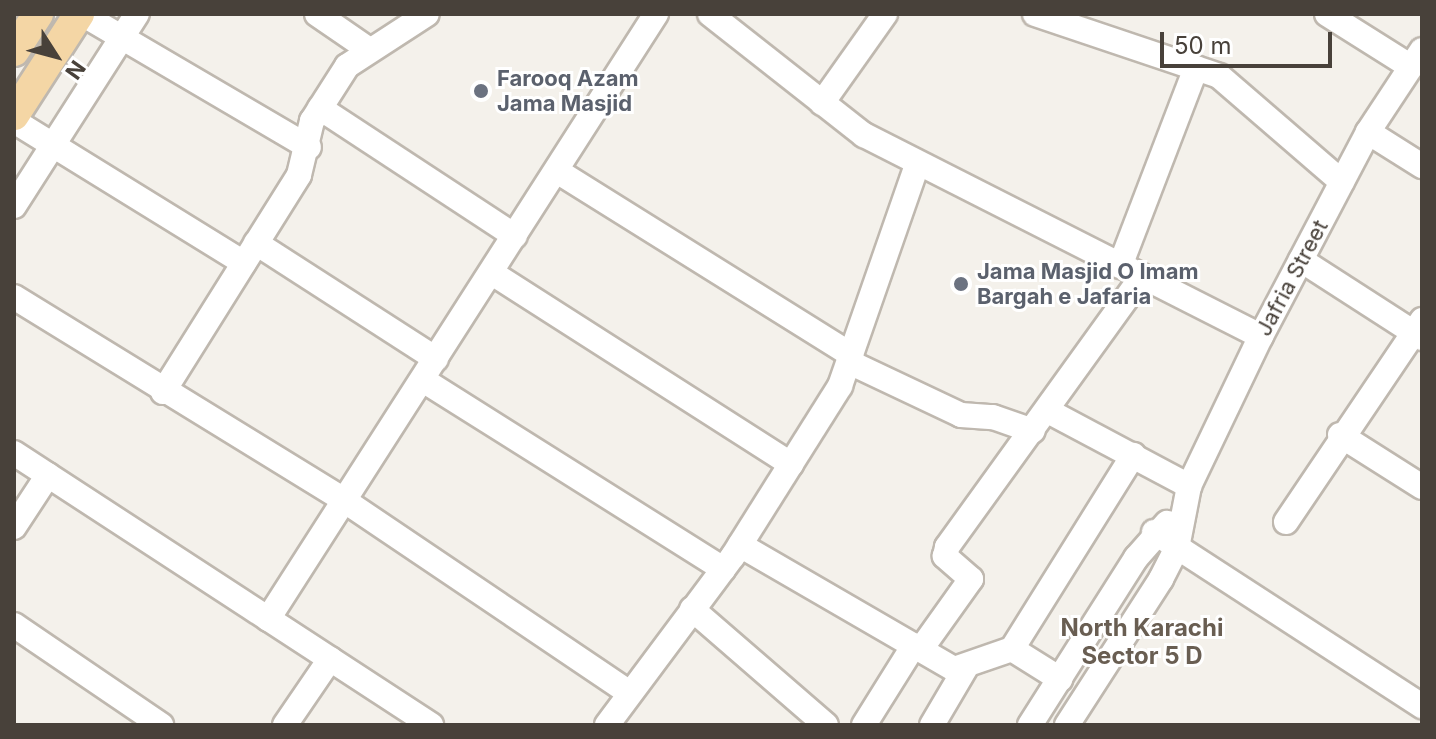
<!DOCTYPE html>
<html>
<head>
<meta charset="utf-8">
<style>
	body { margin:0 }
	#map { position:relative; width:1436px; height:739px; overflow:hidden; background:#f4f1eb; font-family:Inter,sans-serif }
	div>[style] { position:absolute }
	.roads { filter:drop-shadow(2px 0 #bfb8af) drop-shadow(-2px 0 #bfb8af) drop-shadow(0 2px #bfb8af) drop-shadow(0 -2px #bfb8af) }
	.minor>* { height:24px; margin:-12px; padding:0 12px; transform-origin:12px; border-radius:12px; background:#fff }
	.major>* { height:30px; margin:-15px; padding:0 15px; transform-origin:15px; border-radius:15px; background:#f4d6a5 }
	.dots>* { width:22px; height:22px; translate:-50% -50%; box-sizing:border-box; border:4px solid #fff; border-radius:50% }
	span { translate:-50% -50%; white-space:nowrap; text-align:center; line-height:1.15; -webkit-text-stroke:6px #fff; paint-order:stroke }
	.worship-label { font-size:22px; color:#5b616d; font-weight:700 }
	.left { translate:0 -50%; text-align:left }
	.street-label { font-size:22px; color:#48413a }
	.neighbourhood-label { font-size:24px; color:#695e52; font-weight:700 }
	.frame { position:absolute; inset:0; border:16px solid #48413a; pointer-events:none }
	.north { position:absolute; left:16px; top:16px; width:80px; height:80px; -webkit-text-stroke:6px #fff; paint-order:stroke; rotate:126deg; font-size:22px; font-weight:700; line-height:32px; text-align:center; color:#48413a }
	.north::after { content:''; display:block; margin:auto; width:28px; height:36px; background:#48413a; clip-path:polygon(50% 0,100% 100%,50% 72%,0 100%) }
	.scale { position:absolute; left:1160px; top:32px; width:172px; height:36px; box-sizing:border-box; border:4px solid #48413a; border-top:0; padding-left:10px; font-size:24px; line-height:28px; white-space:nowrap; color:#48413a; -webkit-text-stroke:6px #fff; paint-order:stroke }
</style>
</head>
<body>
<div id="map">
	<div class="roads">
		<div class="minor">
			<div style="left:82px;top:14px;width:263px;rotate:30.4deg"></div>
			<div style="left:317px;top:14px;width:62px;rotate:34.5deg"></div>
			<div style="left:710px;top:14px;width:196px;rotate:38.2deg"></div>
			<div style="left:864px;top:135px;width:445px;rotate:26.9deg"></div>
			<div style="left:1035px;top:14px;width:194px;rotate:18.6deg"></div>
			<div style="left:1219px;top:76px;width:162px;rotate:40.8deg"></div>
			<div style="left:1327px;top:14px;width:99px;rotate:32.2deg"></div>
			<div style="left:822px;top:103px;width:109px;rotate:-54.7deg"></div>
			<div style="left:320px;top:108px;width:233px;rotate:33.3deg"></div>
			<div style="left:14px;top:121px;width:270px;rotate:31.7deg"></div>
			<div style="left:1368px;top:132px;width:64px;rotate:32.2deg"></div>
			<div style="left:557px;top:171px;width:347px;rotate:32deg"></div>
			<div style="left:14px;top:206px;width:228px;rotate:-57.4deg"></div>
			<div style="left:256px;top:243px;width:214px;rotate:32.8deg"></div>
			<div style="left:1301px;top:260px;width:144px;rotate:32.8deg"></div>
			<div style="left:1120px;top:266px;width:212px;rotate:-69deg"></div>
			<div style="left:492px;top:273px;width:355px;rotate:32.6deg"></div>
			<div style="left:14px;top:297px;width:389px;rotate:31.6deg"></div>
			<div style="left:345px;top:501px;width:341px;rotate:34deg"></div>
			<div style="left:849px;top:362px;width:124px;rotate:25.3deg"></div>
			<div style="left:961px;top:415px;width:32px;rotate:4deg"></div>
			<div style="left:993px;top:417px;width:42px;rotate:19.3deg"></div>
			<div style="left:423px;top:380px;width:355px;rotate:32.2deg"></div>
			<div style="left:163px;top:392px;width:256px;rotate:-57.9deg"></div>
			<div style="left:299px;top:175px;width:56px;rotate:-76.5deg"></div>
			<div style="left:312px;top:121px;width:65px;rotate:-57.5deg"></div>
			<div style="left:347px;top:66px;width:95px;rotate:-33deg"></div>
			<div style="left:1048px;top:411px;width:160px;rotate:28deg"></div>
			<div style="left:1340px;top:435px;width:97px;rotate:32.4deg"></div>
			<div style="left:14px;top:453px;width:498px;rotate:33.1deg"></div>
			<div style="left:1286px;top:522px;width:244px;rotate:-56deg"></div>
			<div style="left:14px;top:527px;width:62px;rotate:-56.8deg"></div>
			<div style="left:1154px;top:532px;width:320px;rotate:33deg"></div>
			<div style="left:740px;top:545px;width:247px;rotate:30.1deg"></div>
			<div style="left:954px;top:669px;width:61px;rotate:-19deg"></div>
			<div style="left:1012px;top:649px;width:57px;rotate:32deg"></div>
			<div style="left:692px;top:609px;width:177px;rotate:40.9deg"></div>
			<div style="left:268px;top:619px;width:719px;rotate:-57.33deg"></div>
			<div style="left:14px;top:625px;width:178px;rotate:34.2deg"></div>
			<div style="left:921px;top:649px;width:86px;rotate:-54.5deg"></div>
			<div style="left:971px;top:579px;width:35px;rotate:-139deg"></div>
			<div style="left:945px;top:556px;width:9px;rotate:-77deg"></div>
			<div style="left:947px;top:547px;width:333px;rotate:-54.2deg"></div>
			<div style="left:1012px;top:649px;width:229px;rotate:-58deg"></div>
			<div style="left:285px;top:725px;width:80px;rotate:-55.7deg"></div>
			<div style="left:607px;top:725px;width:211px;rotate:-53.3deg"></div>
			<div style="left:733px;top:556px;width:201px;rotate:-57.8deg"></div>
			<div style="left:840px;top:386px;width:234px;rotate:-70.8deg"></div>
			<div style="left:864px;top:725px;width:94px;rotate:-58deg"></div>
			<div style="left:932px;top:725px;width:65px;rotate:-59.5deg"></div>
			<div style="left:1030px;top:725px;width:198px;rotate:-57.6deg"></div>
			<div style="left:1136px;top:558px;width:47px;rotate:-48.5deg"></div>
			<div style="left:1067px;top:725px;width:174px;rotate:-57.2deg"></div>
			<div style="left:1161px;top:579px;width:35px;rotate:-63deg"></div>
			<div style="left:1177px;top:548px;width:63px;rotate:-79deg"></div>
			<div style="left:1189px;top:486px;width:166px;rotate:-64.4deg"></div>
			<div style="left:1261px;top:336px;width:230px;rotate:-62.3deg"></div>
			<div style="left:1368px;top:132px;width:98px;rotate:-56.6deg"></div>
		</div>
		<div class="major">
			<div style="left:14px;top:51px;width:44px;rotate:-57deg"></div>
			<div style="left:14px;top:115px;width:120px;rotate:-57.2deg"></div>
		</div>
	</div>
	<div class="dots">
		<div style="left:481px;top:91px;background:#6b7280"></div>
		<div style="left:961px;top:284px;background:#6b7280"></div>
	</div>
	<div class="worship-label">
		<span class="left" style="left:497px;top:91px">Farooq Azam<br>Jama Masjid</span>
		<span class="left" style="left:977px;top:284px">Jama Masjid O Imam<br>Bargah e Jafaria</span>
	</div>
	<div class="street-label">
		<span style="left:1292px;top:278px;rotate:-62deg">Jafria Street</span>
	</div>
	<div class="neighbourhood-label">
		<span style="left:1142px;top:642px">North Karachi<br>Sector 5 D</span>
	</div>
	<div class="frame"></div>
	<div class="north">N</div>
	<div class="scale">50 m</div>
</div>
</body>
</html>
